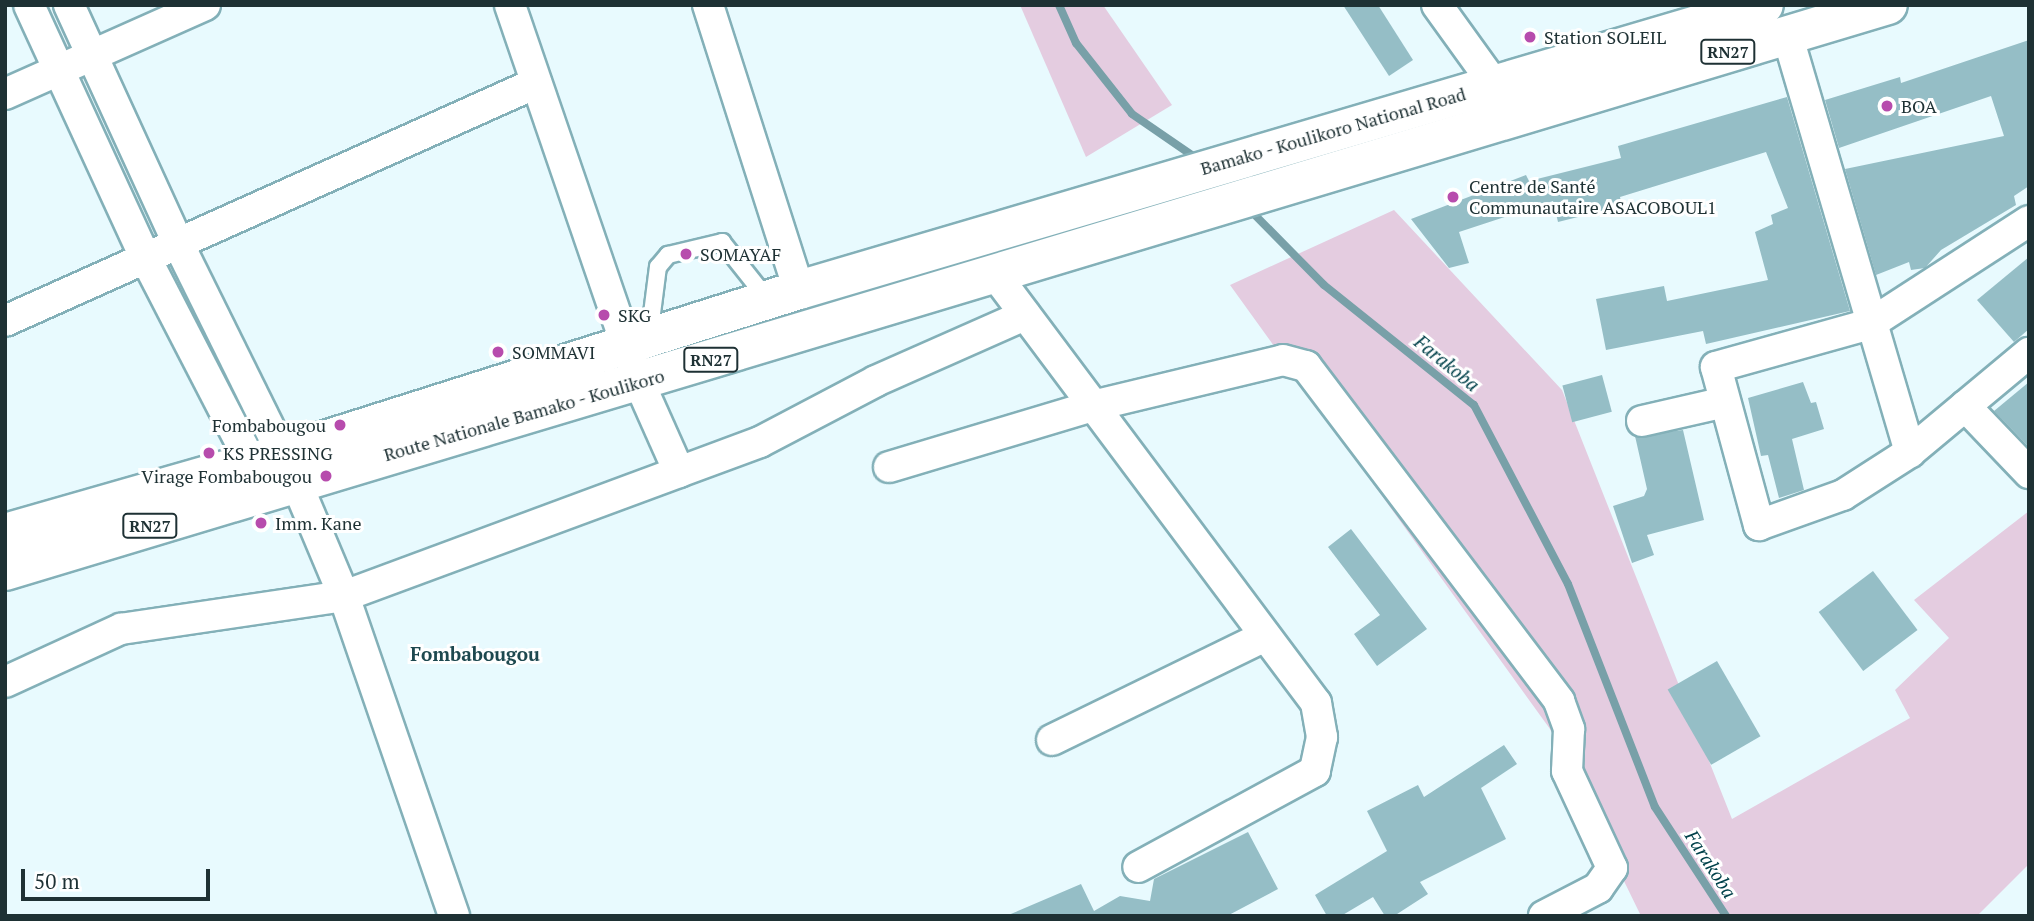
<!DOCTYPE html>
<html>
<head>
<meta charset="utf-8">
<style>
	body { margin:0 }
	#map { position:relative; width:2034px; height:921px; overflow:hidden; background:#e8fafe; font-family:"PT Serif",serif }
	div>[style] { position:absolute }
	.green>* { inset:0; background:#e4cce0 }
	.stream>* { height:8px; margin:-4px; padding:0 4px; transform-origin:4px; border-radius:4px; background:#78a0a8 }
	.building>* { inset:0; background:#95bec6; transform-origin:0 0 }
	.roads { filter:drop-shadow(2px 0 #83b0b8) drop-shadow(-2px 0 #83b0b8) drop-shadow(0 2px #83b0b8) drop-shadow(0 -2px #83b0b8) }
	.lane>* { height:16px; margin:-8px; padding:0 8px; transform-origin:8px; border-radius:8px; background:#fff }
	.street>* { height:30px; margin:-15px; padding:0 15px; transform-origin:15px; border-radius:15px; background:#fff }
	.primary>* { height:38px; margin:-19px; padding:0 19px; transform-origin:19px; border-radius:19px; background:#fff }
	.dots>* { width:19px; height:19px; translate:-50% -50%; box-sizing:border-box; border:4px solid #fff; border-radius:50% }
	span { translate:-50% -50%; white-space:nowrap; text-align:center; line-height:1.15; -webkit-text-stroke:6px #fff; paint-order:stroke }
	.shield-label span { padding:2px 5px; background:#fff; border:2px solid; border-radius:5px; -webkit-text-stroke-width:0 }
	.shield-label { font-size:16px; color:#1e3134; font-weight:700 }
	.poi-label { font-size:18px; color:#1e3134 }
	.left { translate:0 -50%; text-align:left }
	.right { translate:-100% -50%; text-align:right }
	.street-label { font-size:18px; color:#1e3134 }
	.water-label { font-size:19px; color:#00414a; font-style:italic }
	.neighbourhood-label { font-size:19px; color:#1d484f; font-weight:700 }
	.frame { position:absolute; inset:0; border:7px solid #1e3134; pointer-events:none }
	.scale { position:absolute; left:21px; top:869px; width:189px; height:32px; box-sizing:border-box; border:4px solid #1e3134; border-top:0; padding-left:9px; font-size:21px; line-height:24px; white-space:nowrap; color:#1e3134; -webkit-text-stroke:5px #fff; paint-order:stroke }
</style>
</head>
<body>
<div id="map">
	<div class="green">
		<div style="clip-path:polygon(1020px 5px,1103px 5px,1172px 105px,1086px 157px)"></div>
		<div style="clip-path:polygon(1394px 210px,1562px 390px,1732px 819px,1910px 718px,1895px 690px,1949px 638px,1914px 600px,2029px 511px,2029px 864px,1977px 916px,1641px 916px,1550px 729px,1230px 285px)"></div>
	</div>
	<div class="stream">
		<div style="left:1059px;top:5px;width:42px;rotate:65.9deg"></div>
		<div style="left:1076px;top:43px;width:90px;rotate:51.7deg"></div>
		<div style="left:1132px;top:114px;width:81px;rotate:34.5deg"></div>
		<div style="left:1248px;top:208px;width:108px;rotate:45.4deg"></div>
		<div style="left:1324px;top:285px;width:192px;rotate:38.7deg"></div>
		<div style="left:1474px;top:405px;width:202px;rotate:62.3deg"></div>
		<div style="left:1568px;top:584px;width:239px;rotate:68.7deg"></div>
		<div style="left:1655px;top:807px;width:130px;rotate:56.9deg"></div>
	</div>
	<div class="building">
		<div style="clip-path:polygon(1343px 5px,1378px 5px,1413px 60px,1389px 76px)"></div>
		<div style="clip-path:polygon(2029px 40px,2029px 186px,2014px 196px,2016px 205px,1941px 250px,1925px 268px,1911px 270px,1909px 262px,1876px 275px,1845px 169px,2004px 136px,1991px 96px,1839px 148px,1825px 100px,1900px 77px,1901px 83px)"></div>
		<div style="clip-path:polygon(1787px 97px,1850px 311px,1706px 344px,1703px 331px,1606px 350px,1596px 299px,1664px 286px,1667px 301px,1768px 280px,1755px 232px,1773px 224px,1771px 215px,1788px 208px,1766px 152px,1620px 197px,1622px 206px,1558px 222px,1553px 201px,1459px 232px,1469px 263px,1449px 268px,1411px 219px,1526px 175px,1529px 181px,1621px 158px,1618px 146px)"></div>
		<div style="clip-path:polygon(2029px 257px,2029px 329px,2014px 342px,1977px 300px)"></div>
		<div style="left:1602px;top:375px;width:38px;height:41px;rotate:75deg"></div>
		<div style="clip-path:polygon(1803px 382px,1811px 403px,1816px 402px,1824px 429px,1792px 439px,1804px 490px,1779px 498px,1768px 455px,1761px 456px,1748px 398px)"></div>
		<div style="clip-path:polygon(2029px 382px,2029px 447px,1994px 411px)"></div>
		<div style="clip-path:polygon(1683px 430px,1704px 520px,1647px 535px,1654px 555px,1632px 563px,1613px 506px,1644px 496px,1647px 489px,1635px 436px)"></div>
		<div style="clip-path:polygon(1351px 529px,1427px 629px,1377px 666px,1354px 634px,1380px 615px,1328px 547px)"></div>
		<div style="left:1873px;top:571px;width:74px;height:68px;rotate:53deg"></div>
		<div style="left:1717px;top:661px;width:87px;height:57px;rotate:60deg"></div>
		<div style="clip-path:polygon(1504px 745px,1517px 764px,1481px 788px,1506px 839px,1420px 882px,1428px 894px,1394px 916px,1385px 916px,1373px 897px,1341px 916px,1327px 916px,1315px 895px,1387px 851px,1367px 811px,1418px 785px,1424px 797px)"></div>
		<div style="clip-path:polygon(1248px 832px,1278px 889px,1227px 916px,1006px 916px,1081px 884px,1094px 911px,1120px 896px,1150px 901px,1154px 879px)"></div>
	</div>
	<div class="roads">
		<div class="lane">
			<div style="left:649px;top:337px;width:71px;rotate:-82.7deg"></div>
			<div style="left:658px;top:267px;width:16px;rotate:-50deg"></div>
			<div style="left:668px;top:255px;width:56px;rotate:-13.5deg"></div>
			<div style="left:722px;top:242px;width:74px;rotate:51.6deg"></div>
		</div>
		<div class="street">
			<div style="left:29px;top:5px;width:277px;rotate:65.3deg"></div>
			<div style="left:145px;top:257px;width:251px;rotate:62.7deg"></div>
			<div style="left:69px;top:5px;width:262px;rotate:65.4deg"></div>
			<div style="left:178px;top:243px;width:267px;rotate:63.7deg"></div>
			<div style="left:296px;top:482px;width:124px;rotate:67.2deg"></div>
			<div style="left:344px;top:596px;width:338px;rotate:71deg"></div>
			<div style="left:708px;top:5px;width:299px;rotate:72.3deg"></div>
			<div style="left:1437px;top:5px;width:97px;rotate:54.2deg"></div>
			<div style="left:1494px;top:84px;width:22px;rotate:74deg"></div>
			<div style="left:1787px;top:34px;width:436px;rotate:73.6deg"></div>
			<div style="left:5px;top:94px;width:219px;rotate:-24deg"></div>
			<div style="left:2029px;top:221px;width:189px;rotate:147.1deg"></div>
			<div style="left:1870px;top:324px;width:160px;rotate:164.4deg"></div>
			<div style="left:1716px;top:367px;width:164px;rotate:74.8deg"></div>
			<div style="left:1759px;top:525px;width:89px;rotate:-19.7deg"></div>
			<div style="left:1843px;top:495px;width:80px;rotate:-32.7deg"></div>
			<div style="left:1910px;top:452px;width:155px;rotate:-39.8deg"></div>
			<div style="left:995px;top:274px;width:536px;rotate:53.19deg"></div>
			<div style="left:1316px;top:703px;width:35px;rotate:80deg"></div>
			<div style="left:1322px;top:737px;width:35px;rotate:102deg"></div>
			<div style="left:1315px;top:771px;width:201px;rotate:151.5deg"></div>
			<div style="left:5px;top:321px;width:582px;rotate:-24.14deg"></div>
			<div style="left:1965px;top:406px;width:93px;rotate:46.3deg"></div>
			<div style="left:1642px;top:421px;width:85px;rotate:-12.9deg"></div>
			<div style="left:889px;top:467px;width:212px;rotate:-16.7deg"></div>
			<div style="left:1092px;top:406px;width:196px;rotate:-13.5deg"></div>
			<div style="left:1283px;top:360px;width:24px;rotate:15deg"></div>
			<div style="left:1306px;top:366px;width:420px;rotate:52.9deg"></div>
			<div style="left:1559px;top:701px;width:30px;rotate:70deg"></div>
			<div style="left:1569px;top:729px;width:42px;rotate:92.7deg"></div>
			<div style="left:1567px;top:771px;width:107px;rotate:65.1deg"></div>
			<div style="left:1612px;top:868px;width:24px;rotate:125deg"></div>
			<div style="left:1598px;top:888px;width:61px;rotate:152.6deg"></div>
			<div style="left:679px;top:472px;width:86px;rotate:-20.3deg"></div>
			<div style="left:760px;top:442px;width:131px;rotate:-27.7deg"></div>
			<div style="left:876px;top:381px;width:163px;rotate:-23.9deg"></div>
			<div style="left:5px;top:682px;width:128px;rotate:-24.6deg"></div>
			<div style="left:121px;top:629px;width:225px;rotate:-8.4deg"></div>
			<div style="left:344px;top:596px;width:357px;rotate:-20.3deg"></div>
			<div style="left:679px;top:472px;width:98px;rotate:-114deg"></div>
			<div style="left:639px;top:382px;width:398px;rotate:-108.9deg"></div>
			<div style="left:1052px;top:740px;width:237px;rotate:-26deg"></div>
		</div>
		<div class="primary">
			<div style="left:5px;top:533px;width:287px;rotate:-16deg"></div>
			<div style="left:281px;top:454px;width:543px;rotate:-17.57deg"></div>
			<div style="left:799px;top:290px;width:1006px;rotate:-16.45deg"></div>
			<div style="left:5px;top:571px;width:1966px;rotate:-16.73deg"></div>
		</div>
	</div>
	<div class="dots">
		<div style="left:1530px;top:37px;background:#b74cad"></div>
		<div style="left:1887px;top:106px;background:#b74cad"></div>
		<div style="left:1453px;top:197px;background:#b74cad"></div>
		<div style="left:686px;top:254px;background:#b74cad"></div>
		<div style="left:604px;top:315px;background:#b74cad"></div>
		<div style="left:498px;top:352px;background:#b74cad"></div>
		<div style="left:340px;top:425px;background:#b74cad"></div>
		<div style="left:209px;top:453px;background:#b74cad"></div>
		<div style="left:326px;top:476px;background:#b74cad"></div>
		<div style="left:261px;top:523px;background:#b74cad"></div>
	</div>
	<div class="shield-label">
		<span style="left:1728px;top:52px">RN27</span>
		<span style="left:711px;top:360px">RN27</span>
		<span style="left:150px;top:526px">RN27</span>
	</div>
	<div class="poi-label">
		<span class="left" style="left:1544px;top:37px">Station SOLEIL</span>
		<span class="left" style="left:1901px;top:106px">BOA</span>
		<span class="left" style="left:1469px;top:197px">Centre de Santé<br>Communautaire ASACOBOUL1</span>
		<span class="left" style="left:700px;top:254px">SOMAYAF</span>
		<span class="left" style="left:618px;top:315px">SKG</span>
		<span class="left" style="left:512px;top:352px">SOMMAVI</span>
		<span class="right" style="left:326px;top:425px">Fombabougou</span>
		<span class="left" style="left:223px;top:453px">KS PRESSING</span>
		<span class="right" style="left:312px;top:476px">Virage Fombabougou</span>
		<span class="left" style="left:275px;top:523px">Imm. Kane</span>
	</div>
	<div class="street-label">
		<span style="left:1333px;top:131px;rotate:-16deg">Bamako - Koulikoro National Road</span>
		<span style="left:524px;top:415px;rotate:-16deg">Route Nationale Bamako - Koulikoro</span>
	</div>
	<div class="water-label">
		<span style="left:1447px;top:363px;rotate:39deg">Farakoba</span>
		<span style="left:1711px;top:864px;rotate:57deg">Farakoba</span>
	</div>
	<div class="neighbourhood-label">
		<span style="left:475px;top:654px">Fombabougou</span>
	</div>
	<div class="frame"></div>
	<div class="scale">50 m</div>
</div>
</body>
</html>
